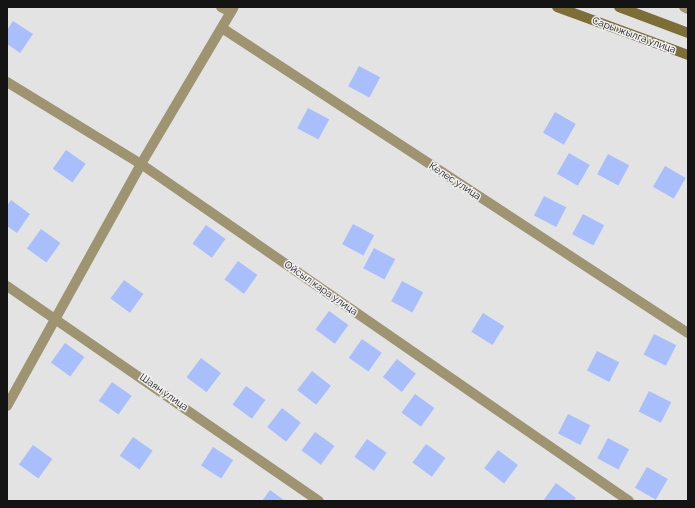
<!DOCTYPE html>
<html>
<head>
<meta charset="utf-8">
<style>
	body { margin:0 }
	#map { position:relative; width:695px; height:508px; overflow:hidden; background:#e3e3e4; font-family:Raleway,sans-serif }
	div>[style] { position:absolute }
	.building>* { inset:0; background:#a9bffb; transform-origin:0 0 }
	.street>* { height:10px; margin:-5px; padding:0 5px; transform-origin:5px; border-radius:5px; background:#9e9471 }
	.secondary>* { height:10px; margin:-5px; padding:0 5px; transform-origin:5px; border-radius:5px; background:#7d6d37 }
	span { translate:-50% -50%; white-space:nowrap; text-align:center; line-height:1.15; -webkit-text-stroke:3px #f0f0f1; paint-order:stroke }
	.street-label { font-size:10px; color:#141415 }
	.frame { position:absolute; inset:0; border:8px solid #141415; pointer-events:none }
</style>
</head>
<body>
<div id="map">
	<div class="building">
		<div style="clip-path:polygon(13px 21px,33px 34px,20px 53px,7px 44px,7px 30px)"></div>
		<div style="left:359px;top:66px;width:24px;height:23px;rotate:28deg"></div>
		<div style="left:308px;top:108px;width:24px;height:23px;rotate:28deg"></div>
		<div style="left:555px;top:112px;width:24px;height:24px;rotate:30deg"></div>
		<div style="left:66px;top:150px;width:24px;height:23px;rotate:35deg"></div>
		<div style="left:569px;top:153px;width:24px;height:24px;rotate:30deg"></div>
		<div style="left:608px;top:154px;width:24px;height:23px;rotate:28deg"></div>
		<div style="left:665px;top:166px;width:24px;height:24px;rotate:30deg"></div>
		<div style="left:544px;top:196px;width:25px;height:22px;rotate:27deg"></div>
		<div style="clip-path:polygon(11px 200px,30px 214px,17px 233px,7px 226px,7px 206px)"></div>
		<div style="left:583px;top:214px;width:24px;height:23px;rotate:28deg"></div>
		<div style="left:353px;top:224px;width:24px;height:23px;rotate:28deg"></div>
		<div style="left:206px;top:225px;width:24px;height:23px;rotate:36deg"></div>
		<div style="left:41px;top:229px;width:24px;height:24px;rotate:36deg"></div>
		<div style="left:374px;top:248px;width:24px;height:23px;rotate:28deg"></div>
		<div style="left:238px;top:261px;width:24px;height:23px;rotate:36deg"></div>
		<div style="left:124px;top:280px;width:24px;height:23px;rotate:36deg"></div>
		<div style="left:402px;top:281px;width:24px;height:23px;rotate:28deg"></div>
		<div style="left:329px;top:311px;width:24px;height:23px;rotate:36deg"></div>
		<div style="left:483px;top:313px;width:25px;height:22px;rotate:32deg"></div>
		<div style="left:654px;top:334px;width:25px;height:23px;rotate:27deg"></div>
		<div style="left:362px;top:339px;width:24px;height:23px;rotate:35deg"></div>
		<div style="left:65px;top:343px;width:24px;height:24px;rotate:36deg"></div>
		<div style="left:597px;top:351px;width:25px;height:22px;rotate:27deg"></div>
		<div style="left:201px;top:358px;width:25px;height:24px;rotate:37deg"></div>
		<div style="left:397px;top:359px;width:24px;height:23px;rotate:38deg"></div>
		<div style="left:312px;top:371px;width:24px;height:24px;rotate:38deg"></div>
		<div style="left:112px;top:382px;width:24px;height:23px;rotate:35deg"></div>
		<div style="left:246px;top:386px;width:24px;height:23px;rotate:36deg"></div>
		<div style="left:649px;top:391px;width:25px;height:23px;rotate:27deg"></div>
		<div style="left:415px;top:394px;width:24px;height:23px;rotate:36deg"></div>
		<div style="left:282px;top:408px;width:24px;height:24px;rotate:38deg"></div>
		<div style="left:568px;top:414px;width:25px;height:22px;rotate:27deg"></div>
		<div style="left:315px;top:432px;width:24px;height:23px;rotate:36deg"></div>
		<div style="left:133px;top:437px;width:24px;height:23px;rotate:35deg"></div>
		<div style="left:608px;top:438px;width:24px;height:23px;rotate:28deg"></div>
		<div style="left:367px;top:439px;width:24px;height:22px;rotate:35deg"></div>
		<div style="left:426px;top:444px;width:24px;height:23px;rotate:36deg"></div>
		<div style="left:33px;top:445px;width:24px;height:24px;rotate:36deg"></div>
		<div style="left:213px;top:447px;width:24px;height:22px;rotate:33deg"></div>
		<div style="left:498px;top:450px;width:25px;height:23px;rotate:37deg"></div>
		<div style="left:647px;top:467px;width:24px;height:24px;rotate:30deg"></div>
		<div style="clip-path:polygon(556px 483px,576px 498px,573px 501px,543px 501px)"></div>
		<div style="clip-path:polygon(270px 490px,285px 501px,262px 501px)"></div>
	</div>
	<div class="street">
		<div style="left:221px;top:7px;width:11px;rotate:27deg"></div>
		<div style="left:684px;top:7px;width:4px;rotate:27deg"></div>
		<div style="left:222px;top:28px;width:557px;rotate:33.21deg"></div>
		<div style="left:7px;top:82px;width:157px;rotate:31.5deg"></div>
		<div style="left:141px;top:164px;width:593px;rotate:34.63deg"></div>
		<div style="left:7px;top:286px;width:379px;rotate:34.6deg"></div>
		<div style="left:7px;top:406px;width:277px;rotate:-61deg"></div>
		<div style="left:141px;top:164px;width:182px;rotate:-59.4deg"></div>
	</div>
	<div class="secondary">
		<div style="left:557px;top:7px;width:140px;rotate:20.1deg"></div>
		<div style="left:619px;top:7px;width:74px;rotate:20.6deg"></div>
	</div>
	<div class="street-label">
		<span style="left:634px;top:35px;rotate:20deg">Сары жылга улица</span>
		<span style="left:455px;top:181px;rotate:33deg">Келес улица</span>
		<span style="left:321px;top:288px;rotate:35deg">Ойсыл кара улица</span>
		<span style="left:164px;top:392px;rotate:35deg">Шаян улица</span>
	</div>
	<div class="frame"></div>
</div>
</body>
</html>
